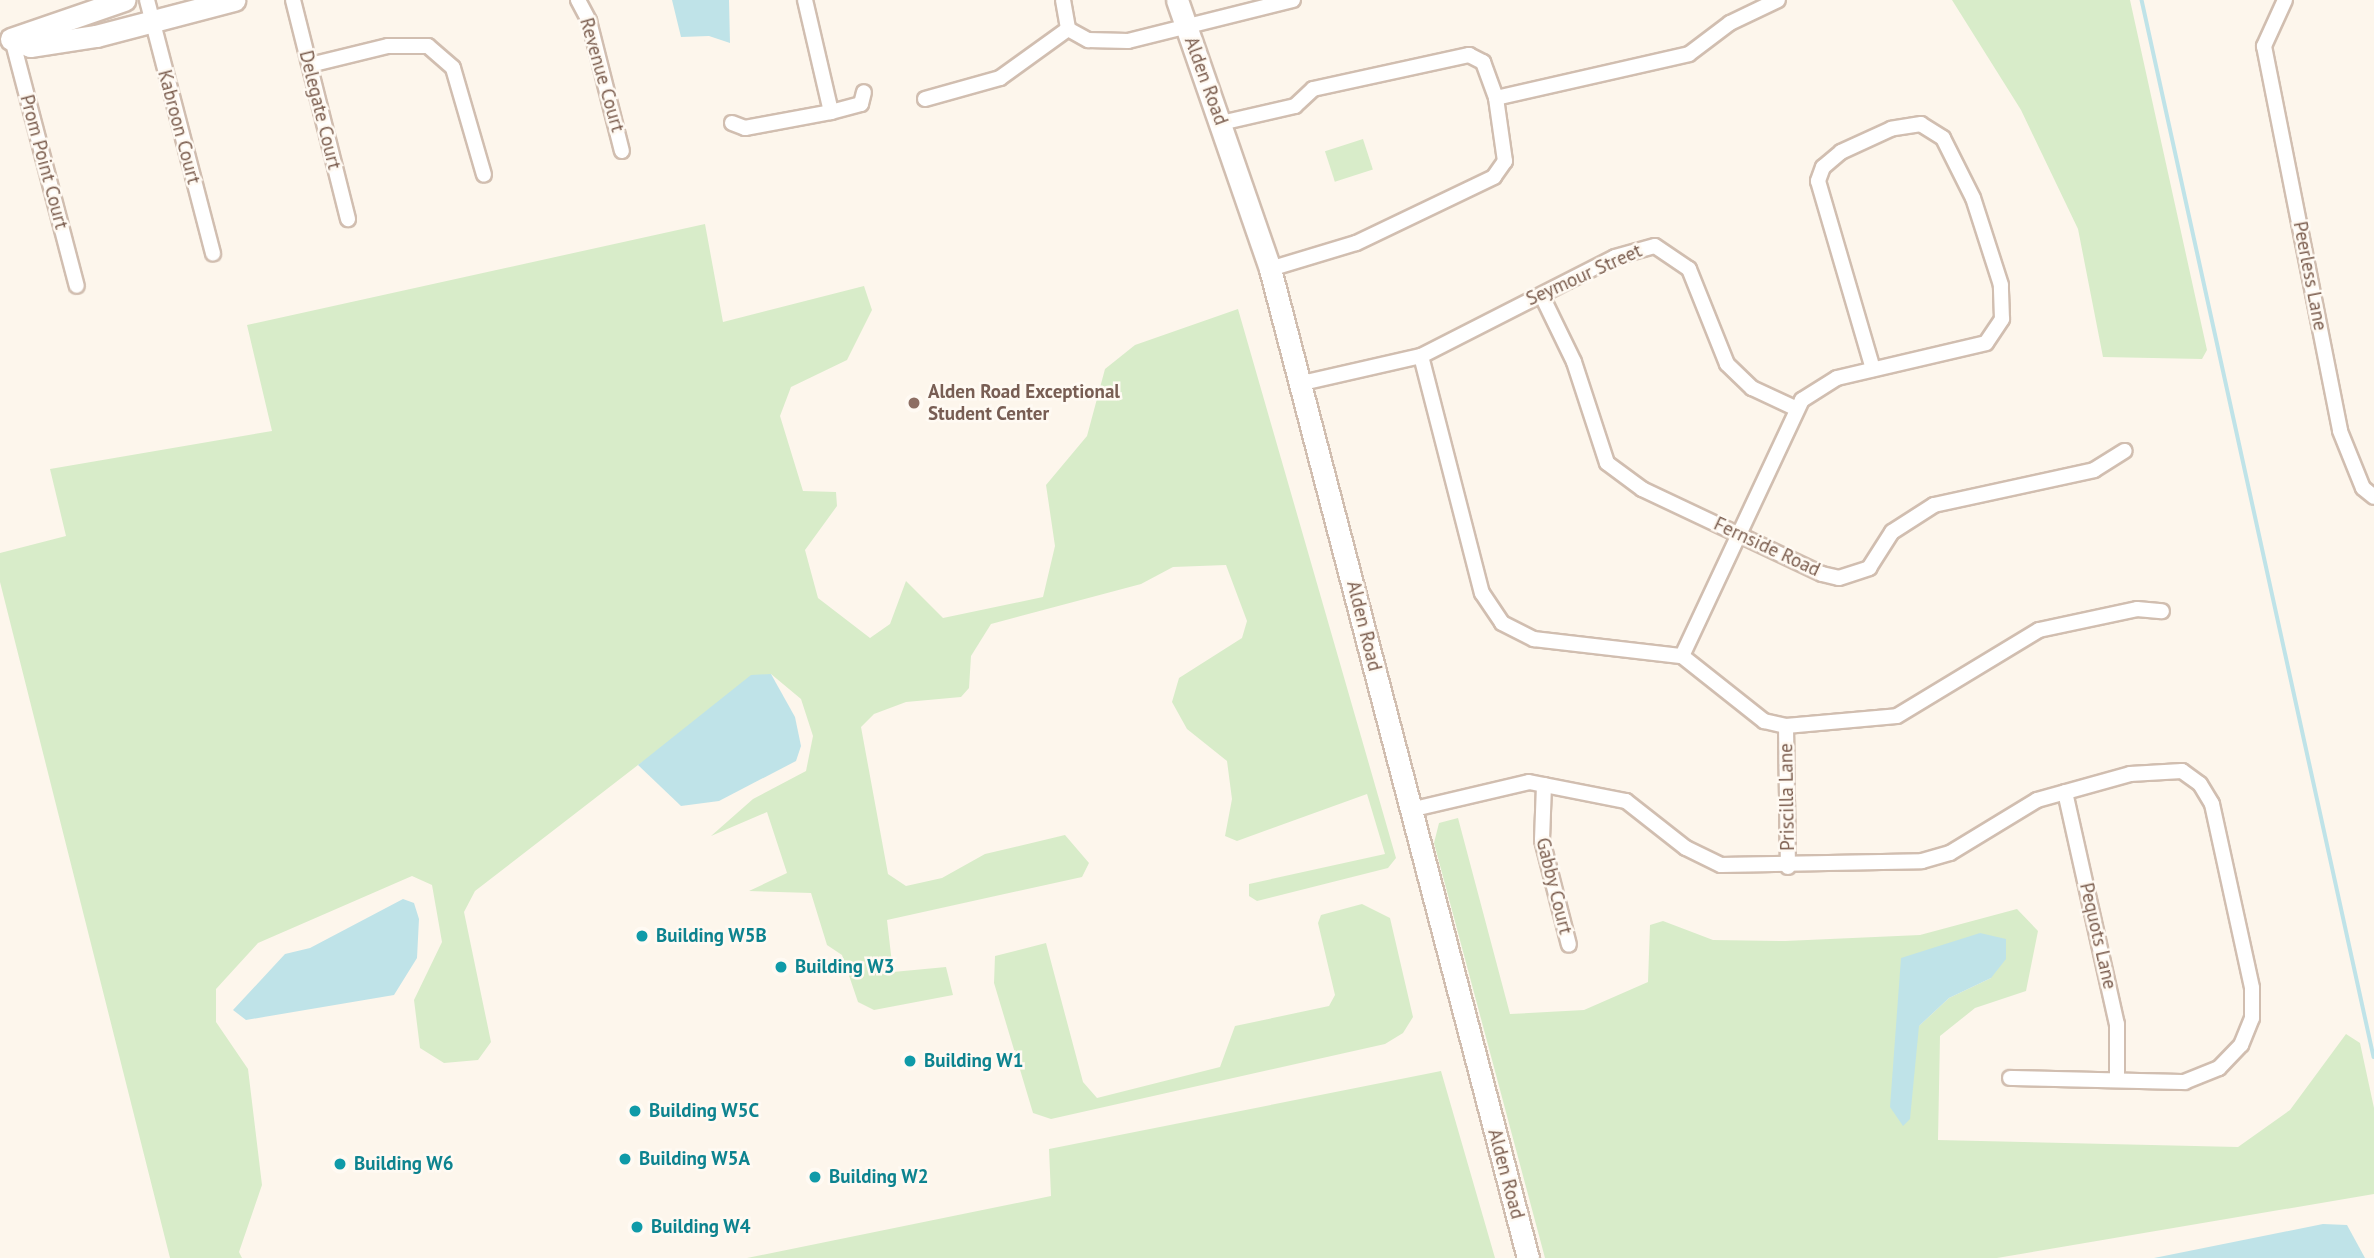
<!DOCTYPE html>
<html>
<head>
<meta charset="utf-8">
<style>
	body { margin:0 }
	#map { position:relative; width:2374px; height:1258px; overflow:hidden; background:#fdf6ec; font-family:"PT Sans",sans-serif }
	div>[style] { position:absolute }
	.green>* { inset:0; background:#d8ecc9; transform-origin:0 0 }
	.water>* { inset:0; background:#bfe3e8 }
	.stream>* { height:3.5px; margin:-1.75px; padding:0 1.75px; transform-origin:1.75px; border-radius:1.75px; background:#bfe3e8 }
	.roads { filter:drop-shadow(2px 0 #d1beb0) drop-shadow(-2px 0 #d1beb0) drop-shadow(0 2px #d1beb0) drop-shadow(0 -2px #d1beb0) }
	.street>* { height:14px; margin:-7px; padding:0 7px; transform-origin:7px; border-radius:7px; background:#fff }
	.secondary>* { height:21px; margin:-10.5px; padding:0 10.5px; transform-origin:10.5px; border-radius:10.5px; background:#fff }
	.dots>* { width:19px; height:19px; translate:-50% -50%; box-sizing:border-box; border:4px solid #fffaf3; border-radius:50% }
	span { translate:-50% -50%; white-space:nowrap; text-align:center; line-height:1.15; -webkit-text-stroke:5px #fffaf3; paint-order:stroke }
	.street-label { font-size:19px; color:#7a5c4d }
	.education-label { font-size:19px; color:#785e54; font-weight:700 }
	.left { translate:0 -50%; text-align:left }
	.culture-label { font-size:19px; color:#0d838f; font-weight:700 }
</style>
</head>
<body>
<div id="map">
	<div class="green">
		<div style="clip-path:polygon(1952px 0,2130px 0,2207px 350px,2202px 359px,2103px 357px,2078px 229px,2021px 110px)"></div>
		<div style="left:1363px;top:139px;width:32px;height:40px;rotate:72deg"></div>
		<div style="clip-path:polygon(705px 224px,723px 322px,864px 286px,872px 310px,847px 360px,791px 387px,780px 416px,803px 491px,836px 492px,837px 506px,805px 550px,818px 598px,870px 638px,890px 624px,906px 581px,943px 618px,1043px 597px,1055px 546px,1046px 485px,1087px 436px,1105px 369px,1135px 345px,1238px 309px,1396px 858px,1388px 868px,1257px 901px,1249px 896px,1249px 884px,1385px 854px,1367px 794px,1237px 841px,1225px 836px,1232px 799px,1227px 761px,1187px 729px,1172px 702px,1179px 678px,1242px 638px,1247px 621px,1226px 565px,1173px 567px,1141px 584px,991px 624px,971px 656px,969px 688px,961px 697px,906px 702px,874px 714px,861px 727px,888px 874px,906px 886px,942px 878px,985px 854px,1065px 835px,1089px 863px,1082px 877px,887px 920px,893px 972px,946px 967px,953px 995px,874px 1010px,858px 1002px,842px 955px,827px 945px,811px 893px,749px 891px,787px 873px,767px 812px,711px 836px,753px 799px,806px 771px,813px 736px,801px 699px,771px 674px,638px 765px,475px 891px,464px 912px,491px 1042px,478px 1060px,444px 1063px,420px 1048px,414px 1000px,442px 942px,432px 885px,412px 876px,258px 943px,216px 989px,216px 1022px,248px 1069px,262px 1185px,239px 1252px,242px 1258px,170px 1258px,0 582px,0 553px,66px 536px,50px 469px,272px 431px,247px 325px)"></div>
		<div style="clip-path:polygon(evenodd,1458px 818px,1510px 1014px,1584px 1010px,1648px 982px,1650px 925px,1663px 921px,1713px 940px,1785px 941px,1920px 935px,2017px 909px,2038px 931px,2026px 991px,1975px 1008px,1940px 1036px,1938px 1140px,2238px 1147px,2290px 1110px,2346px 1034px,2360px 1043px,2374px 1108px,2374px 1194px,1997px 1258px,1545px 1258px,1434px 843px,1439px 823px,1458px 818px,1980px 933px,1991px 978px,1949px 998px,1919px 1026px,1980px 933px)"></div>
		<div style="clip-path:polygon(1362px 904px,1390px 918px,1413px 1017px,1403px 1033px,1385px 1044px,1051px 1119px,1033px 1113px,994px 983px,995px 956px,1046px 943px,1083px 1082px,1097px 1098px,1220px 1067px,1235px 1026px,1329px 1006px,1335px 995px,1318px 923px,1321px 915px)"></div>
		<div style="clip-path:polygon(1441px 1071px,1495px 1258px,747px 1258px,1051px 1196px,1049px 1149px)"></div>
	</div>
	<div class="water">
		<div style="clip-path:polygon(672px 0,729px 0,730px 43px,709px 36px,681px 37px)"></div>
		<div style="clip-path:polygon(771px 674px,795px 717px,801px 746px,796px 761px,719px 801px,681px 806px,638px 765px,751px 675px)"></div>
		<div style="clip-path:polygon(403px 899px,414px 903px,419px 919px,417px 958px,394px 995px,246px 1020px,233px 1010px,285px 954px,310px 948px)"></div>
		<div style="clip-path:polygon(1980px 933px,2006px 939px,2006px 959px,1991px 978px,1949px 998px,1919px 1026px,1910px 1119px,1903px 1126px,1890px 1107px,1901px 958px)"></div>
		<div style="clip-path:polygon(2323px 1224px,2347px 1225px,2365px 1258px,2154px 1258px)"></div>
	</div>
	<div class="stream">
		<div style="left:2142px;top:0;width:1082px;rotate:77.62deg"></div>
	</div>
	<div class="roads">
		<div class="street">
			<div style="left:147px;top:0;width:262px;rotate:75.4deg"></div>
			<div style="left:293px;top:0;width:226px;rotate:75.9deg"></div>
			<div style="left:578px;top:0;width:24px;rotate:62deg"></div>
			<div style="left:589px;top:21px;width:134px;rotate:75.8deg"></div>
			<div style="left:805px;top:0;width:115px;rotate:76.9deg"></div>
			<div style="left:1063px;top:0;width:29px;rotate:80deg"></div>
			<div style="left:2285px;top:0;width:51px;rotate:114.5deg"></div>
			<div style="left:2264px;top:46px;width:392px;rotate:78.8deg"></div>
			<div style="left:2340px;top:431px;width:61px;rotate:68deg"></div>
			<div style="left:2363px;top:488px;width:14px;rotate:39deg"></div>
			<div style="left:1068px;top:29px;width:23px;rotate:29deg"></div>
			<div style="left:1088px;top:40px;width:40px;rotate:1.4deg"></div>
			<div style="left:1128px;top:41px;width:170px;rotate:-14deg"></div>
			<div style="left:12px;top:39px;width:255px;rotate:75.3deg"></div>
			<div style="left:310px;top:65px;width:80px;rotate:-13.7deg"></div>
			<div style="left:388px;top:46px;width:40px"></div>
			<div style="left:428px;top:46px;width:33px;rotate:41deg"></div>
			<div style="left:453px;top:68px;width:111px;rotate:73.8deg"></div>
			<div style="left:1496px;top:98px;width:198px;rotate:-12.8deg"></div>
			<div style="left:1689px;top:54px;width:51px;rotate:-37.1deg"></div>
			<div style="left:1730px;top:23px;width:53px;rotate:-25.6deg"></div>
			<div style="left:925px;top:99px;width:78px;rotate:-15.6deg"></div>
			<div style="left:1000px;top:78px;width:84px;rotate:-35.8deg"></div>
			<div style="left:732px;top:123px;width:14px;rotate:21deg"></div>
			<div style="left:745px;top:128px;width:87px;rotate:-10.5deg"></div>
			<div style="left:831px;top:112px;width:31px;rotate:-15deg"></div>
			<div style="left:861px;top:104px;width:12px;rotate:-76deg"></div>
			<div style="left:1221px;top:123px;width:76px;rotate:-12.9deg"></div>
			<div style="left:1295px;top:106px;width:25px;rotate:-43deg"></div>
			<div style="left:1313px;top:89px;width:160px;rotate:-12.3deg"></div>
			<div style="left:1469px;top:55px;width:16px;rotate:27deg"></div>
			<div style="left:1483px;top:62px;width:38px;rotate:70deg"></div>
			<div style="left:1496px;top:98px;width:64px;rotate:81.9deg"></div>
			<div style="left:1505px;top:161px;width:19px;rotate:125deg"></div>
			<div style="left:1494px;top:177px;width:153px;rotate:154.4deg"></div>
			<div style="left:1356px;top:243px;width:90px;rotate:163.2deg"></div>
			<div style="left:1542px;top:296px;width:73px;rotate:64.1deg"></div>
			<div style="left:1574px;top:362px;width:106px;rotate:71.9deg"></div>
			<div style="left:1607px;top:463px;width:44px;rotate:36.6deg"></div>
			<div style="left:1642px;top:489px;width:199px;rotate:25.3deg"></div>
			<div style="left:1822px;top:574px;width:17px;rotate:13deg"></div>
			<div style="left:1839px;top:578px;width:32px;rotate:-18deg"></div>
			<div style="left:1869px;top:568px;width:43px;rotate:-57.4deg"></div>
			<div style="left:1892px;top:532px;width:50px;rotate:-32.7deg"></div>
			<div style="left:1934px;top:505px;width:164px;rotate:-12.3deg"></div>
			<div style="left:2094px;top:470px;width:36px;rotate:-32deg"></div>
			<div style="left:1421px;top:356px;width:245px;rotate:75.6deg"></div>
			<div style="left:1482px;top:593px;width:36px;rotate:56deg"></div>
			<div style="left:1502px;top:623px;width:36px;rotate:27deg"></div>
			<div style="left:1534px;top:639px;width:149px;rotate:6.6deg"></div>
			<div style="left:1682px;top:656px;width:105px;rotate:38.4deg"></div>
			<div style="left:1764px;top:721px;width:23px;rotate:13deg"></div>
			<div style="left:1786px;top:726px;width:111px;rotate:-5.1deg"></div>
			<div style="left:1897px;top:716px;width:166px;rotate:-31.2deg"></div>
			<div style="left:2039px;top:630px;width:100px;rotate:-12.1deg"></div>
			<div style="left:2137px;top:609px;width:25px;rotate:5deg"></div>
			<div style="left:1302px;top:383px;width:122px;rotate:-12.8deg"></div>
			<div style="left:1421px;top:356px;width:218px;rotate:-27deg"></div>
			<div style="left:1615px;top:257px;width:41px;rotate:-15.4deg"></div>
			<div style="left:1655px;top:246px;width:41px;rotate:34.1deg"></div>
			<div style="left:1689px;top:269px;width:102px;rotate:68.2deg"></div>
			<div style="left:1727px;top:364px;width:35px;rotate:44deg"></div>
			<div style="left:1752px;top:388px;width:47px;rotate:24.9deg"></div>
			<div style="left:1682px;top:656px;width:283px;rotate:-64.9deg"></div>
			<div style="left:1802px;top:400px;width:41px;rotate:-32.2deg"></div>
			<div style="left:1837px;top:378px;width:153px;rotate:-13.2deg"></div>
			<div style="left:1986px;top:343px;width:29px;rotate:-56deg"></div>
			<div style="left:2002px;top:319px;width:34px;rotate:-92deg"></div>
			<div style="left:2001px;top:285px;width:91px;rotate:-107.8deg"></div>
			<div style="left:1973px;top:198px;width:67px;rotate:-116.6deg"></div>
			<div style="left:1943px;top:138px;width:26px;rotate:-148deg"></div>
			<div style="left:1921px;top:124px;width:30px;rotate:171deg"></div>
			<div style="left:1891px;top:129px;width:55px;rotate:155.3deg"></div>
			<div style="left:1841px;top:152px;width:23px;rotate:140deg"></div>
			<div style="left:1823px;top:167px;width:15px;rotate:110deg"></div>
			<div style="left:1818px;top:181px;width:196px;rotate:73.7deg"></div>
			<div style="left:1786px;top:726px;width:141px;rotate:89.2deg"></div>
			<div style="left:1544px;top:785px;width:55px;rotate:92.1deg"></div>
			<div style="left:1542px;top:840px;width:108px;rotate:75.6deg"></div>
			<div style="left:2065px;top:792px;width:238px;rotate:77.4deg"></div>
			<div style="left:2117px;top:1024px;width:56px;rotate:90deg"></div>
			<div style="left:1410px;top:810px;width:122px;rotate:-13.2deg"></div>
			<div style="left:1529px;top:782px;width:99px;rotate:11.1deg"></div>
			<div style="left:1626px;top:801px;width:76px;rotate:38.1deg"></div>
			<div style="left:1686px;top:848px;width:39px;rotate:26deg"></div>
			<div style="left:1721px;top:865px;width:201px;rotate:-1.1deg"></div>
			<div style="left:1922px;top:861px;width:29px;rotate:-16deg"></div>
			<div style="left:1950px;top:853px;width:102px;rotate:-31.3deg"></div>
			<div style="left:2037px;top:800px;width:97px;rotate:-15.6deg"></div>
			<div style="left:2130px;top:774px;width:52px;rotate:-3.3deg"></div>
			<div style="left:2182px;top:771px;width:22px;rotate:36deg"></div>
			<div style="left:2200px;top:784px;width:23px;rotate:59deg"></div>
			<div style="left:2212px;top:804px;width:188px;rotate:77.7deg"></div>
			<div style="left:2252px;top:988px;width:30px;rotate:90deg"></div>
			<div style="left:2252px;top:1018px;width:29px;rotate:112deg"></div>
			<div style="left:2241px;top:1045px;width:32px;rotate:134deg"></div>
			<div style="left:2219px;top:1068px;width:37px;rotate:158deg"></div>
			<div style="left:2185px;top:1082px;width:175px;rotate:-178.7deg"></div>
		</div>
		<div class="secondary">
			<div style="left:1177px;top:0;width:285px;rotate:70.9deg"></div>
			<div style="left:1270px;top:269px;width:1022px;rotate:75.38deg"></div>
			<div style="left:11px;top:39px;width:120px;rotate:-19deg"></div>
			<div style="left:12px;top:39px;width:19px;rotate:21deg"></div>
			<div style="left:30px;top:46px;width:67px;rotate:-8.6deg"></div>
			<div style="left:96px;top:36px;width:143px;rotate:-14.6deg"></div>
		</div>
	</div>
	<div class="dots">
		<div style="left:914px;top:403px;background:#8d6e63"></div>
		<div style="left:642px;top:936px;background:#0f9aa8"></div>
		<div style="left:781px;top:967px;background:#0f9aa8"></div>
		<div style="left:910px;top:1061px;background:#0f9aa8"></div>
		<div style="left:635px;top:1111px;background:#0f9aa8"></div>
		<div style="left:625px;top:1159px;background:#0f9aa8"></div>
		<div style="left:340px;top:1164px;background:#0f9aa8"></div>
		<div style="left:815px;top:1177px;background:#0f9aa8"></div>
		<div style="left:637px;top:1227px;background:#0f9aa8"></div>
	</div>
	<div class="street-label">
		<span style="left:602px;top:75px;rotate:74deg">Revenue Court</span>
		<span style="left:1206px;top:81px;rotate:70deg">Alden Road</span>
		<span style="left:320px;top:110px;rotate:76deg">Delegate Court</span>
		<span style="left:179px;top:127px;rotate:75deg">Kabroon Court</span>
		<span style="left:44px;top:162px;rotate:75deg">Prom Point Court</span>
		<span style="left:1584px;top:275px;rotate:-24deg">Seymour Street</span>
		<span style="left:2310px;top:276px;rotate:79deg">Peerless Lane</span>
		<span style="left:1767px;top:547px;rotate:25deg">Fernside Road</span>
		<span style="left:1364px;top:626px;rotate:76deg">Alden Road</span>
		<span style="left:1787px;top:797px;rotate:-91deg">Priscilla Lane</span>
		<span style="left:1554px;top:886px;rotate:76deg">Gabby Court</span>
		<span style="left:2098px;top:936px;rotate:77deg">Pequots Lane</span>
		<span style="left:1506px;top:1174px;rotate:75deg">Alden Road</span>
	</div>
	<div class="education-label">
		<span class="left" style="left:928px;top:403px">Alden Road Exceptional<br>Student Center</span>
	</div>
	<div class="culture-label">
		<span class="left" style="left:656px;top:936px">Building W5B</span>
		<span class="left" style="left:795px;top:967px">Building W3</span>
		<span class="left" style="left:924px;top:1061px">Building W1</span>
		<span class="left" style="left:649px;top:1111px">Building W5C</span>
		<span class="left" style="left:639px;top:1159px">Building W5A</span>
		<span class="left" style="left:354px;top:1164px">Building W6</span>
		<span class="left" style="left:829px;top:1177px">Building W2</span>
		<span class="left" style="left:651px;top:1227px">Building W4</span>
	</div>
</div>
</body>
</html>
